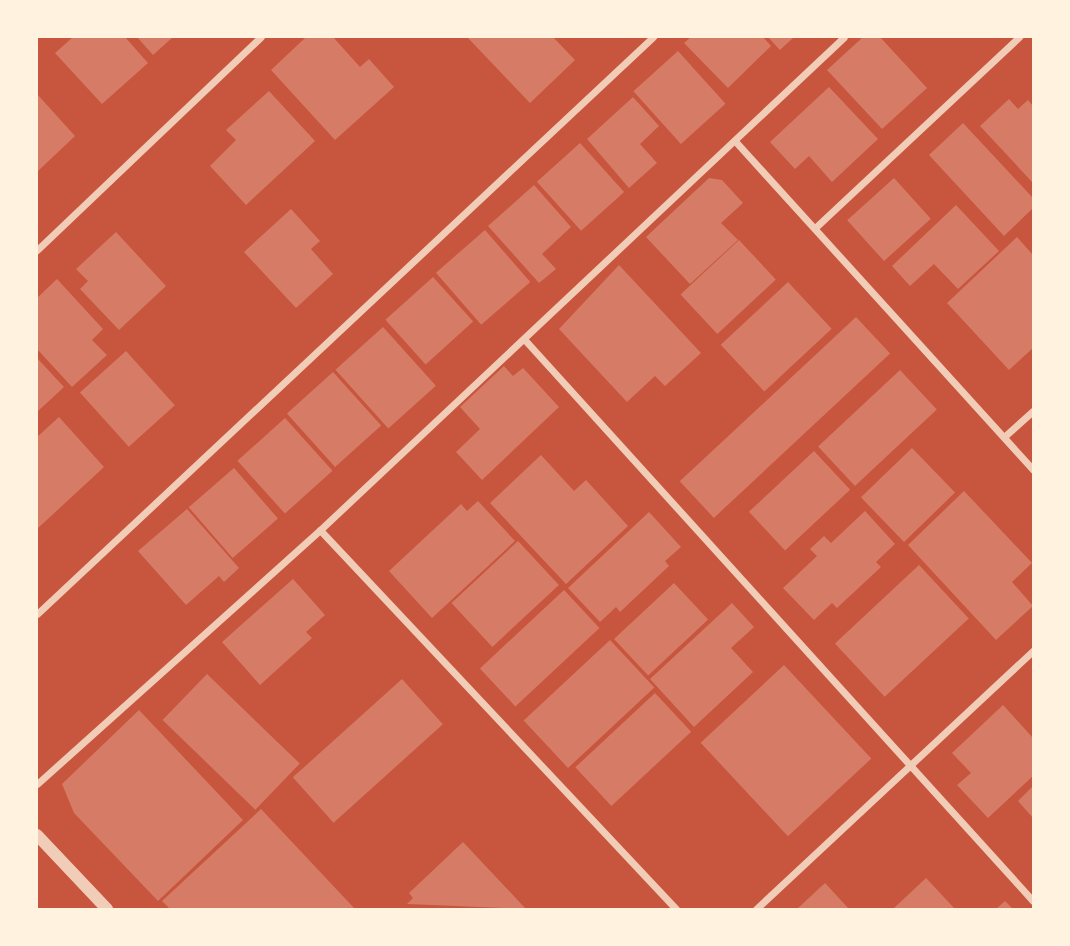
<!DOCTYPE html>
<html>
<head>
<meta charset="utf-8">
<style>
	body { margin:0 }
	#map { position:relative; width:1070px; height:946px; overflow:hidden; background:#c8553d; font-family:Signika,sans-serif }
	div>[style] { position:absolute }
	.building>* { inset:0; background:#d67c66; transform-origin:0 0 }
	.minor>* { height:7px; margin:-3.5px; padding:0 3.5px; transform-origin:3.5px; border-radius:3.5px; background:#f1ccb7 }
	.tertiary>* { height:12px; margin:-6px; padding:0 6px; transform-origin:6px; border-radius:6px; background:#f1ccb7 }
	span { translate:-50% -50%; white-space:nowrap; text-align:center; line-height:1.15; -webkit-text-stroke:6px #fff3e0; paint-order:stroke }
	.frame { position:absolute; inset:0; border:38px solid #fff3e0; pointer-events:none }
</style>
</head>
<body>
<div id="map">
	<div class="building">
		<div style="clip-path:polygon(73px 37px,125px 37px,148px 63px,102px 104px,55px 53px)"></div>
		<div style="clip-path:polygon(137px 37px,173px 37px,153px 55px)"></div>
		<div style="clip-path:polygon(306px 37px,333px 37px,360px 67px,369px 59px,394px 87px,335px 140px,271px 70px)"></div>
		<div style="clip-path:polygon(467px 37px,553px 37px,575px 60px,530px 103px)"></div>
		<div style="clip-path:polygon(691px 37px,763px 37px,771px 46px,728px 88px,684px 43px)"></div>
		<div style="clip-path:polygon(768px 37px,794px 37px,780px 50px)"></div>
		<div style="clip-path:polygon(863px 37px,880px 37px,927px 88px,882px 129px,827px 70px)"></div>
		<div style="left:678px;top:51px;width:71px;height:60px;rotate:48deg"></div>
		<div style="clip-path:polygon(829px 87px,878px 139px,832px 182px,809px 156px,795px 169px,770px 142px)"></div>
		<div style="clip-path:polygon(269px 91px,315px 141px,246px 205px,210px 166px,236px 140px,226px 130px)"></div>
		<div style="clip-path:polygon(37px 94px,75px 136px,37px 172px)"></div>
		<div style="clip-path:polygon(633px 97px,659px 126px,640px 144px,657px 163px,629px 188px,587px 139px)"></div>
		<div style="clip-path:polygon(1009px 99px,1018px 109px,1028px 100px,1033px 106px,1033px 183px,980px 126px)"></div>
		<div style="clip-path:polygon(963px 123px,1033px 198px,1033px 208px,1004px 236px,929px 155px)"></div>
		<div style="left:580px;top:143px;width:66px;height:58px;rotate:48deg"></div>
		<div style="clip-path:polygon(709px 178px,722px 180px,743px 203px,721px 223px,738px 240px,690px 284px,646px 237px)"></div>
		<div style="left:894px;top:178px;width:55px;height:63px;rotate:48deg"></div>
		<div style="clip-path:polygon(534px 185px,571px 227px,542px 254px,556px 269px,539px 283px,488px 226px)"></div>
		<div style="clip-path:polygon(956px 205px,999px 251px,958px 289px,934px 264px,910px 286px,892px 266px)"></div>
		<div style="clip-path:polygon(291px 209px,320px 241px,311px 249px,333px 274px,296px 308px,244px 252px)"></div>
		<div style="left:485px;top:230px;width:69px;height:65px;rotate:49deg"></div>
		<div style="clip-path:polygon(116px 232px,166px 286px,119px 330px,80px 289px,88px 281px,76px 269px)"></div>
		<div style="clip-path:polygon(1017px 237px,1033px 255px,1033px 348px,1009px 370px,947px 303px)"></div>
		<div style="left:739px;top:240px;width:54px;height:80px;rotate:47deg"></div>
		<div style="clip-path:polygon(619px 265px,701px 353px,665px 386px,655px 376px,627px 402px,559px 329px)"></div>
		<div style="left:433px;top:277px;width:60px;height:64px;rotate:48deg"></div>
		<div style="clip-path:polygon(57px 279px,103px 329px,92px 340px,107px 355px,72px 387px,37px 349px,37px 298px)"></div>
		<div style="left:788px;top:282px;width:64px;height:92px;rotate:47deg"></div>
		<div style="left:856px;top:317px;width:50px;height:241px;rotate:47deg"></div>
		<div style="left:383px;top:327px;width:79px;height:64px;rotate:48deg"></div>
		<div style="left:126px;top:351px;width:73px;height:62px;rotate:48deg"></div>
		<div style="clip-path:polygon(37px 358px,64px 387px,37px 412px)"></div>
		<div style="clip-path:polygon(504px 366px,513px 376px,523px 368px,559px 407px,482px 480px,456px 452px,480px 429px,460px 407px)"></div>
		<div style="left:900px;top:370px;width:54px;height:112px;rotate:47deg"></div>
		<div style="left:333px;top:372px;width:72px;height:62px;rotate:48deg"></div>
		<div style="clip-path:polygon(59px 417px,104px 467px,37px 529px,37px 437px)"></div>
		<div style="left:285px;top:418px;width:71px;height:64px;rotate:48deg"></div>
		<div style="left:912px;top:448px;width:62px;height:71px;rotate:46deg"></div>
		<div style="left:814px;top:451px;width:53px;height:89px;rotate:47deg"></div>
		<div style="clip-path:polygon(541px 455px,574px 491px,586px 480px,628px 526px,566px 584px,490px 503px)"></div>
		<div style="left:234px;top:468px;width:67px;height:60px;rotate:49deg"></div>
		<div style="clip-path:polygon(964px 491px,1032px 563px,1012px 582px,1033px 606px,996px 640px,908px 545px)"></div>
		<div style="clip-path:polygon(478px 501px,515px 541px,432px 618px,389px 571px,461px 504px,467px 511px)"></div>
		<div style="clip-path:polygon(187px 509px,239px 568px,224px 582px,219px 576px,186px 605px,138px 551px)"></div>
		<div style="clip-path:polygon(865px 511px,895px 544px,876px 562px,881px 567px,837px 608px,832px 603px,814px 620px,783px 588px,817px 556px,810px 549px,824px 536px,831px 543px)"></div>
		<div style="clip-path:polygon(649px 512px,681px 547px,665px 561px,669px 566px,620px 612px,616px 607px,600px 622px,568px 588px)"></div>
		<div style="left:518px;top:541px;width:60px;height:91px;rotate:47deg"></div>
		<div style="left:919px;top:565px;width:73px;height:115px;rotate:47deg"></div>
		<div style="clip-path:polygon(293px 579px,325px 615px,306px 632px,312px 638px,260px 685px,222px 642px)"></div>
		<div style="left:674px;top:583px;width:50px;height:82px;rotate:47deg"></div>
		<div style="left:564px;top:590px;width:52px;height:115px;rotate:47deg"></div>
		<div style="clip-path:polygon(732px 603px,754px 627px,731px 648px,753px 672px,694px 727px,650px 679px)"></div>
		<div style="left:610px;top:640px;width:65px;height:118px;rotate:47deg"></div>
		<div style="left:784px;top:665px;width:128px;height:114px;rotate:47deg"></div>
		<div style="left:207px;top:674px;width:129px;height:64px;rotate:44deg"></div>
		<div style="left:402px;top:679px;width:61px;height:147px;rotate:48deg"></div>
		<div style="left:655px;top:693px;width:53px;height:109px;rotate:47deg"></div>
		<div style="clip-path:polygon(1003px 705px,1033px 738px,1033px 776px,988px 818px,957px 785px,971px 773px,952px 753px)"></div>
		<div style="clip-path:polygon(139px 710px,243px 820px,158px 901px,74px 813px,62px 784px)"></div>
		<div style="clip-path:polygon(1033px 786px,1033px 818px,1018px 801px)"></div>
		<div style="clip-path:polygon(261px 809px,355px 909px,170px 909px,162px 901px)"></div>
		<div style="clip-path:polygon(463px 842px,526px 909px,407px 904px,413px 898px,409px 893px)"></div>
		<div style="clip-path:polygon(926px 878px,955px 909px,893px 909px)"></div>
		<div style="clip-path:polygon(825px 883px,849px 909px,797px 909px)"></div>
		<div style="clip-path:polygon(1005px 901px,1013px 909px,996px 909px)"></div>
	</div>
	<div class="minor">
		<div style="left:735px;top:141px;width:444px;rotate:47.8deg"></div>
		<div style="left:817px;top:226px;width:277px;rotate:-43.1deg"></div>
		<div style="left:37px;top:250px;width:309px;rotate:-43.6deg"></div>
		<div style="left:524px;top:339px;width:758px;rotate:47.83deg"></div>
		<div style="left:1005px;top:436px;width:38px;rotate:-42deg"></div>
		<div style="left:320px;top:530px;width:520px;rotate:46.79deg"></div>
		<div style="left:37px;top:614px;width:844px;rotate:-43.13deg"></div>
		<div style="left:37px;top:784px;width:380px;rotate:-41.9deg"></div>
		<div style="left:320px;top:530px;width:719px;rotate:-43.25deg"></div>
		<div style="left:756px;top:909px;width:379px;rotate:-43deg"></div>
	</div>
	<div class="tertiary">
		<div style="left:37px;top:835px;width:102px;rotate:46.6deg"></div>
	</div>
	<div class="frame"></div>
</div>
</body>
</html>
